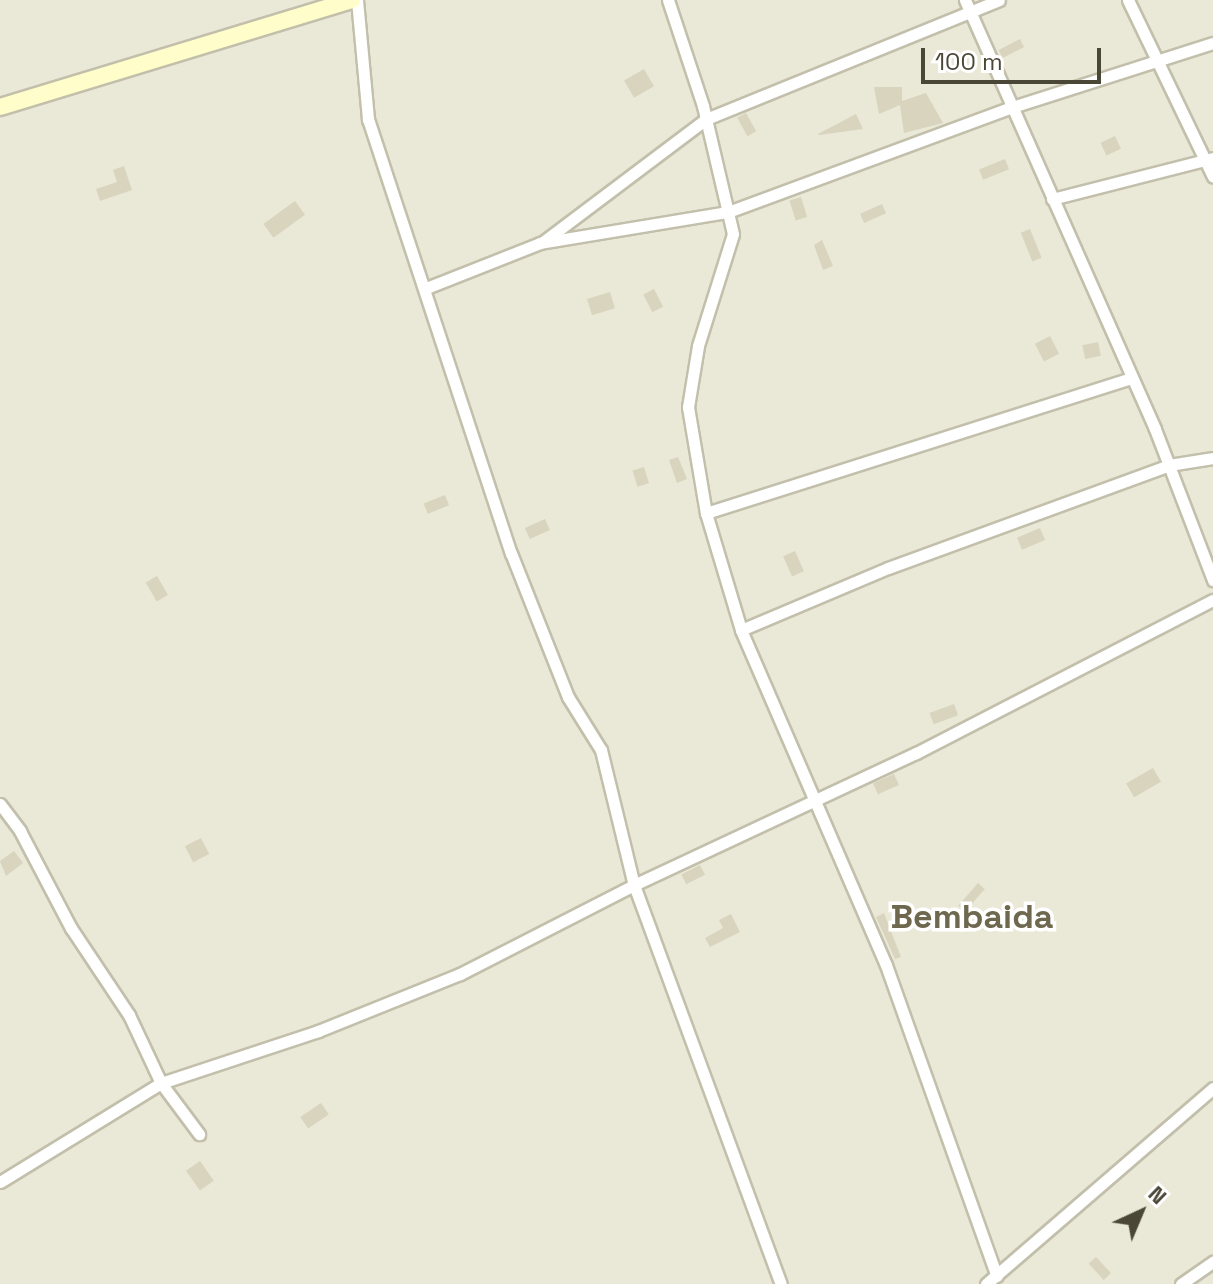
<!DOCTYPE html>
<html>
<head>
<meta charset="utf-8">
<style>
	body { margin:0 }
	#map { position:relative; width:1213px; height:1284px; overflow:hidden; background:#f5f5e9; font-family:"Space Grotesk",sans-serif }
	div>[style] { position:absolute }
	.residential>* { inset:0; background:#eae8d7; transform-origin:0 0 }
	.building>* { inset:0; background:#d8d4be; transform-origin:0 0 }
	.roads { filter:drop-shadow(2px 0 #c2bfab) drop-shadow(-2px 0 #c2bfab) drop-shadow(0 2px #c2bfab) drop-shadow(0 -2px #c2bfab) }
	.street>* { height:11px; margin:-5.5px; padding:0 5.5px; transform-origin:5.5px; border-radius:5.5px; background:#fff }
	.secondary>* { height:16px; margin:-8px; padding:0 8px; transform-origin:8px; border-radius:8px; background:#fffeca }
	span { translate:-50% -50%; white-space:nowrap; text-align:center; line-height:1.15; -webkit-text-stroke:7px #fff; paint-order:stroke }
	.quarter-label { font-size:34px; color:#6d684e; font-weight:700 }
	.north { position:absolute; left:1101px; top:1172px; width:80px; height:80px; -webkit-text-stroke:6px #fff; paint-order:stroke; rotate:44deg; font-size:22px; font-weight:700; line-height:32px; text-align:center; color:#4a4737 }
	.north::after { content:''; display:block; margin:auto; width:28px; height:36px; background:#4a4737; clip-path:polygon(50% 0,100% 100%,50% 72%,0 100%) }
	.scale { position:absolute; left:921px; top:48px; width:180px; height:36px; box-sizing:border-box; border:4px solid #4a4737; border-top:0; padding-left:10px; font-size:24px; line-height:28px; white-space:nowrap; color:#4a4737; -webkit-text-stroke:6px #fff; paint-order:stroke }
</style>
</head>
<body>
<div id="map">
	<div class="residential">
		<div style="left:0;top:0;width:1213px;height:1284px"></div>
	</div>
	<div class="building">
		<div style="left:1020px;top:39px;width:9px;height:24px;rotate:63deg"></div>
		<div style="left:644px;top:69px;width:20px;height:23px;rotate:60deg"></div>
		<div style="clip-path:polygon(874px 87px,902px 87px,902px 101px,926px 93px,943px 123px,904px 133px,900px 105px,879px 114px)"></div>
		<div style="left:746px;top:113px;width:21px;height:10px;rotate:61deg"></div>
		<div style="clip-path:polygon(856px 114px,863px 129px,819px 135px,818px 134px)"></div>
		<div style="left:1115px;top:136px;width:14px;height:16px;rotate:65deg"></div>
		<div style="left:1005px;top:159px;width:11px;height:28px;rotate:68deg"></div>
		<div style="clip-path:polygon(124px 166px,132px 190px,100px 201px,96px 189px,117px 182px,113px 170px)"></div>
		<div style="left:801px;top:197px;width:21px;height:12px;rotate:73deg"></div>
		<div style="left:295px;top:201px;width:17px;height:39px;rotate:54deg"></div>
		<div style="left:882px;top:204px;width:10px;height:24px;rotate:66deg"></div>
		<div style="left:1030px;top:229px;width:31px;height:10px;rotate:68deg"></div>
		<div style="clip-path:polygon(822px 240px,833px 266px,823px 270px,814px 245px)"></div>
		<div style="left:654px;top:289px;width:20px;height:12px;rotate:63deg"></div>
		<div style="left:610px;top:292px;width:17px;height:24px;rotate:73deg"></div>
		<div style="left:1050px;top:336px;width:20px;height:17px;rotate:63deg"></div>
		<div style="left:1098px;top:342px;width:14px;height:16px;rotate:78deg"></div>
		<div style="clip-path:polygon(678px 457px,687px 479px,677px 483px,669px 460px)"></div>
		<div style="left:644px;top:467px;width:17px;height:12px;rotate:73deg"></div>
		<div style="left:445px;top:495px;width:11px;height:23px;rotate:68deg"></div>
		<div style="left:545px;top:519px;width:12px;height:22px;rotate:66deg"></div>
		<div style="left:1040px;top:528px;width:13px;height:25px;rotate:67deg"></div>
		<div style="left:795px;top:551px;width:22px;height:13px;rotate:66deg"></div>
		<div style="left:157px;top:576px;width:22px;height:13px;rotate:60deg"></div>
		<div style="left:954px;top:704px;width:12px;height:26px;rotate:70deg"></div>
		<div style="left:1153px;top:768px;width:16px;height:31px;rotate:60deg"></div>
		<div style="left:894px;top:774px;width:12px;height:23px;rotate:66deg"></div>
		<div style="left:201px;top:838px;width:18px;height:18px;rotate:63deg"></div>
		<div style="clip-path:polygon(14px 851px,23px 863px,6px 876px,0 861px)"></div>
		<div style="left:700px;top:865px;width:11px;height:21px;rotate:63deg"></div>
		<div style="left:978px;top:883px;width:9px;height:30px;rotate:41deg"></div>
		<div style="clip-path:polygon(884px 913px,901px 957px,895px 959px,876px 917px)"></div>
		<div style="clip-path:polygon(731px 914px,740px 932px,710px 947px,705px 938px,723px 928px,719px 920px)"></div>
		<div style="left:321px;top:1103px;width:14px;height:25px;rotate:56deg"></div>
		<div style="left:200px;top:1161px;width:24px;height:17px;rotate:55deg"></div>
		<div style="left:1096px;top:1257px;width:22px;height:10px;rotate:47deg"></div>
	</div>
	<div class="roads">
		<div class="street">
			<div style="left:357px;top:0;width:120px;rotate:84.7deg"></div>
			<div style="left:368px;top:119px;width:457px;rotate:71.8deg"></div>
			<div style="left:511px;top:553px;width:155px;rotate:68.4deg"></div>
			<div style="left:568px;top:697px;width:62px;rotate:58.1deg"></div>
			<div style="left:601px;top:750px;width:139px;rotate:76.3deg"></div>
			<div style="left:634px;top:885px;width:425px;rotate:69.8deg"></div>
			<div style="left:668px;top:0;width:112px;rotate:71.7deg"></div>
			<div style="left:703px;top:106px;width:131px;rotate:76.8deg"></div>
			<div style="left:733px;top:234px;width:117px;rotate:107.4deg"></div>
			<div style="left:698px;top:346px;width:62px;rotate:99.3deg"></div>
			<div style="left:688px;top:407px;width:108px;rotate:80.4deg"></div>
			<div style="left:706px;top:513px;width:122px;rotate:73.3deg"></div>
			<div style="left:741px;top:630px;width:365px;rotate:66.6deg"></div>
			<div style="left:886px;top:965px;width:330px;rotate:70.4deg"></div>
			<div style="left:965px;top:0;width:469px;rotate:66.1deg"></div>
			<div style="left:1155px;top:429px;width:162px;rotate:69deg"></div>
			<div style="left:1128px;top:0;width:196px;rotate:64.3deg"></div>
			<div style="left:1052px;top:199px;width:166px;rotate:-14.3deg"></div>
			<div style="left:544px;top:241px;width:203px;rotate:-37deg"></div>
			<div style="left:706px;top:119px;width:316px;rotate:-22.1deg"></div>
			<div style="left:426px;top:288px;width:123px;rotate:-21.5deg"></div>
			<div style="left:540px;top:243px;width:191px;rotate:-9.4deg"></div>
			<div style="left:728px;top:212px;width:303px;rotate:-20.3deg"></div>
			<div style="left:1012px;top:107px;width:211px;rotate:-17.7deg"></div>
			<div style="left:706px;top:513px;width:447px;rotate:-17.6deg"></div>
			<div style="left:741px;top:630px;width:160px;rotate:-22.9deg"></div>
			<div style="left:888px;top:568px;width:299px;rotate:-20.1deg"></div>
			<div style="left:1169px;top:465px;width:45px;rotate:-9deg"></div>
			<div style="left:0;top:804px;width:34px;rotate:53deg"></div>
			<div style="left:20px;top:831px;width:110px;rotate:62.3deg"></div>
			<div style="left:71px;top:928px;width:105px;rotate:56.3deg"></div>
			<div style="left:129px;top:1015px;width:75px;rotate:64.8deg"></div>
			<div style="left:161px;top:1083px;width:64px;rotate:53.3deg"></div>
			<div style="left:0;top:1182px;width:189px;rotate:-31.6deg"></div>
			<div style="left:161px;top:1083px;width:165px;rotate:-18.3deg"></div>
			<div style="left:318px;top:1031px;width:153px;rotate:-21.9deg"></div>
			<div style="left:460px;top:974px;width:195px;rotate:-27.1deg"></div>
			<div style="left:634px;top:885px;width:311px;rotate:-25.1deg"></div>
			<div style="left:916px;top:753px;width:334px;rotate:-27.3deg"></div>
			<div style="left:986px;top:1284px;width:300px;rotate:-40.8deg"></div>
			<div style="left:1181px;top:1284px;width:39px;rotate:-35deg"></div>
		</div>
		<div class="secondary">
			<div style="left:0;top:107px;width:368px;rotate:-16.9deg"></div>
		</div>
	</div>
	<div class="quarter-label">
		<span style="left:972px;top:917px">Bembaida</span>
	</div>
	<div class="north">N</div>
	<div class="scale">100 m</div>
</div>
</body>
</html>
